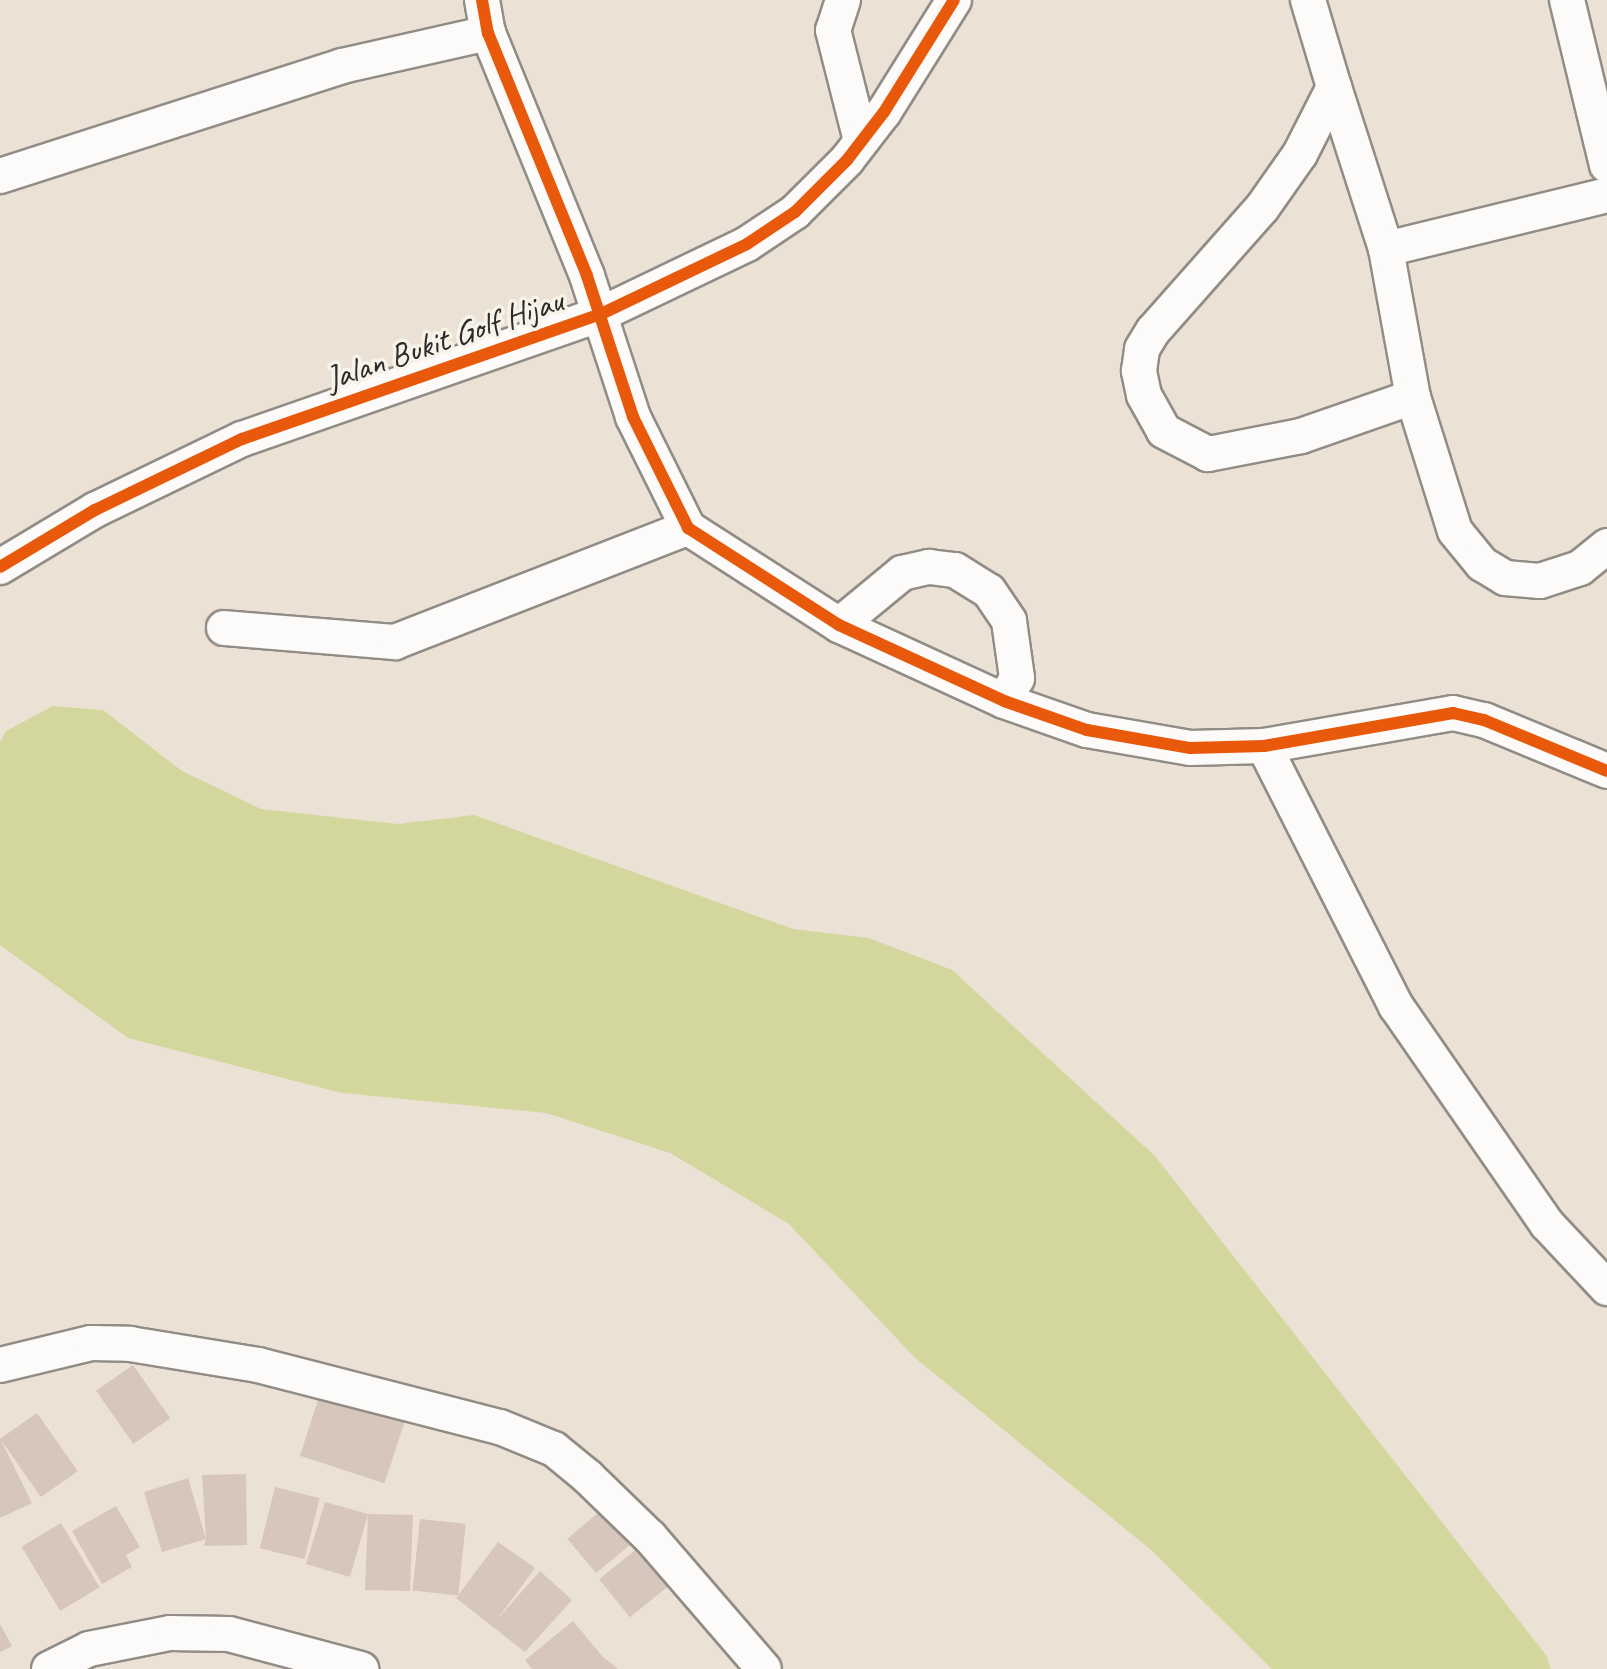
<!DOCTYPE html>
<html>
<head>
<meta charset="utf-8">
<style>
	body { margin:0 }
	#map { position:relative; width:1607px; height:1669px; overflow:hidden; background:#ebe2d5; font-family:Caveat,sans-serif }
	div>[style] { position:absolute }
	.green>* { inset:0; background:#d3d79d }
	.building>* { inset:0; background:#d6c6bc; transform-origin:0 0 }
	.roads { filter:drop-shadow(2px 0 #918c86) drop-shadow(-2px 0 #918c86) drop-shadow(0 2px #918c86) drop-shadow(0 -2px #918c86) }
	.street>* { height:34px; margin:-17px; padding:0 17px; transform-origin:17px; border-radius:17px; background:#fcfbf9 }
	.cycleway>* { height:12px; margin:-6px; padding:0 6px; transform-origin:6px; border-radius:6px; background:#e8590c }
	span { translate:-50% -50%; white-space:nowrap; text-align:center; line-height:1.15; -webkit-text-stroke:7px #f7f3e8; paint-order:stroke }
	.street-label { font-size:34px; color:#2b2b2b }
</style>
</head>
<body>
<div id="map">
	<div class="green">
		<div style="clip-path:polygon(53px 706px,103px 710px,182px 771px,261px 809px,398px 824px,474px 815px,793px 929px,869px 938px,952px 970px,1155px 1156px,1546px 1655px,1551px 1669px,1272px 1669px,1150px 1549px,914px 1357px,789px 1224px,670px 1153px,546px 1113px,342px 1093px,128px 1038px,0 945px,0 742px,6px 731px)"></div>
	</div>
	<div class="building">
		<div style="left:133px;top:1365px;width:65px;height:45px;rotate:55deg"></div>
		<div style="left:320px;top:1394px;width:89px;height:65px;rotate:18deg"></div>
		<div style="left:37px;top:1413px;width:71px;height:45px;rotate:55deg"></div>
		<div style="clip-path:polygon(0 1438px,32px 1503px,0 1518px)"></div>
		<div style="clip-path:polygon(246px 1474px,247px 1545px,204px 1546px,206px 1539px,162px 1552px,144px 1492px,188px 1478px,206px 1539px,202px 1475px)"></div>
		<div style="left:275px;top:1487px;width:46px;height:63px;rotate:14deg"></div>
		<div style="clip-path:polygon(325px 1502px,368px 1514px,413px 1515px,410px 1591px,365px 1590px,368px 1515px,350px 1577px,306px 1564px)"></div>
		<div style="left:611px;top:1502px;width:45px;height:57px;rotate:50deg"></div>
		<div style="clip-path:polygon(116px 1506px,140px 1547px,126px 1555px,132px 1567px,102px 1584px,72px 1531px)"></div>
		<div style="left:420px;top:1519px;width:46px;height:72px;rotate:6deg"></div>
		<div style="left:61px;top:1523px;width:75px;height:46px;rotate:59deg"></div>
		<div style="clip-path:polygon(498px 1542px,535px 1568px,496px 1621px,540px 1571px,572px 1600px,525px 1652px,456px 1598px)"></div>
		<div style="left:645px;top:1542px;width:49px;height:59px;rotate:51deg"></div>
		<div style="clip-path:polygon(573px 1621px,603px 1657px,618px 1669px,532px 1669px,525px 1660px)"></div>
		<div style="clip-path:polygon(0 1624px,12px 1646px,0 1652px)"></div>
	</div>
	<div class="roads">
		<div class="street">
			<div style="left:482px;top:0;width:34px;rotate:80deg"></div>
			<div style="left:488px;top:33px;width:262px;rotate:67.8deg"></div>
			<div style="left:587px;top:276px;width:148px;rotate:71.9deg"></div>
			<div style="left:633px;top:417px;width:124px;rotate:63.6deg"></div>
			<div style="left:688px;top:528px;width:179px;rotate:32.7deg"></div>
			<div style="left:839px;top:625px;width:182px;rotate:24.7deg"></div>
			<div style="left:1004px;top:701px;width:88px;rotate:19.3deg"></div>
			<div style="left:1087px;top:730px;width:105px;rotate:9.9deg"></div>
			<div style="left:1190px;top:748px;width:74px;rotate:-1.5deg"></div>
			<div style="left:1264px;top:746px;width:192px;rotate:-9.9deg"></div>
			<div style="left:1453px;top:713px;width:32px;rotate:13deg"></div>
			<div style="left:1484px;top:720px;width:133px;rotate:22.5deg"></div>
			<div style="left:843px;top:0;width:32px;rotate:108deg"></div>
			<div style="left:833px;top:30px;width:114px;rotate:75.8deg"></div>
			<div style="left:1308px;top:0;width:91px;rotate:73.4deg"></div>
			<div style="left:1567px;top:0;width:170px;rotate:76.4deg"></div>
			<div style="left:0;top:176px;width:359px;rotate:-17.8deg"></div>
			<div style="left:342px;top:66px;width:150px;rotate:-12.7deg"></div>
			<div style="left:1386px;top:249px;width:150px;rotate:79.7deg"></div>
			<div style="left:1413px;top:397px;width:140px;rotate:72.6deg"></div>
			<div style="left:1455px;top:531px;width:43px;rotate:50.7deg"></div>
			<div style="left:1482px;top:564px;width:27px;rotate:31deg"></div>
			<div style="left:1505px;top:578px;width:35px;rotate:5deg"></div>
			<div style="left:1540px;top:581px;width:42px;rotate:-18deg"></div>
			<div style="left:1580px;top:568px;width:35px;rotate:-39deg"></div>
			<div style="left:1413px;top:397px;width:119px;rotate:160.8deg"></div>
			<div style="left:1301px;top:436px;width:95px;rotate:169deg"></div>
			<div style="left:1208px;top:454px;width:50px;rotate:-152.4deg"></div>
			<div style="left:1164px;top:431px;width:41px;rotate:-119.1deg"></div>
			<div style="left:1144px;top:395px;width:25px;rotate:-102deg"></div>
			<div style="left:1139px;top:371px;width:22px;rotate:-82deg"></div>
			<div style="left:1142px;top:349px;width:21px;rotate:-59deg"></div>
			<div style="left:1153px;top:331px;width:164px;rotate:-48.5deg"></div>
			<div style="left:1262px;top:208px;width:66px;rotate:-54.9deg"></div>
			<div style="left:1300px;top:154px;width:75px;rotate:-63.1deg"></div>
			<div style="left:1334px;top:87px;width:170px;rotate:72.2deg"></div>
			<div style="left:1386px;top:249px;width:228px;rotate:-13.7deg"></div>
			<div style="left:0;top:567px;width:111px;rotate:-31deg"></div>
			<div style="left:95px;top:510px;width:163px;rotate:-25.8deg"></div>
			<div style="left:242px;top:439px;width:378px;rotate:-19.2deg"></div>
			<div style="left:599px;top:315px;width:164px;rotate:-25.6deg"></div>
			<div style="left:747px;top:244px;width:58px;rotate:-33.7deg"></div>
			<div style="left:795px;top:212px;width:74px;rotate:-45deg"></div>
			<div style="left:847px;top:160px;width:61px;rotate:-52.4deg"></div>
			<div style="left:884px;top:112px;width:132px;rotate:-58deg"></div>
			<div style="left:839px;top:625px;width:82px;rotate:-39.5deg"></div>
			<div style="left:902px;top:573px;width:28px;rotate:-13deg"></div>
			<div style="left:929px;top:567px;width:26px;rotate:7deg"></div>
			<div style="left:955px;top:570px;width:40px;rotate:32deg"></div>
			<div style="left:989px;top:591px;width:36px;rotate:56deg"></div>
			<div style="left:1009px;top:621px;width:58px;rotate:82deg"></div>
			<div style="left:1017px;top:678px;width:26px;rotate:119deg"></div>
			<div style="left:224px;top:628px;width:172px;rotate:4.7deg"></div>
			<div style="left:395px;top:642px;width:314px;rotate:-21.3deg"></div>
			<div style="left:1264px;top:746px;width:292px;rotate:63.1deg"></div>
			<div style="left:1396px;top:1006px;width:265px;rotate:55.3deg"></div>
			<div style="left:1547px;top:1224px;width:88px;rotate:46.8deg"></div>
			<div style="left:0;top:1365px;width:94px;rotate:-13.6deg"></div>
			<div style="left:91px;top:1343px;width:39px;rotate:1deg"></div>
			<div style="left:130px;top:1344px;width:130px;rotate:9.3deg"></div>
			<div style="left:258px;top:1365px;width:250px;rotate:14.4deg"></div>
			<div style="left:500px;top:1427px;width:58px;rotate:22.2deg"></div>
			<div style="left:554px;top:1449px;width:44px;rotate:39.5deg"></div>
			<div style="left:588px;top:1477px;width:86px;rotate:44.1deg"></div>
			<div style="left:650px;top:1537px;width:174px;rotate:49.2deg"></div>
			<div style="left:49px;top:1669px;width:45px;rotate:-26.6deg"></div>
			<div style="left:89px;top:1649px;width:83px;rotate:-11.2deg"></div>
			<div style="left:170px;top:1633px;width:59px;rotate:1deg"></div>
			<div style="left:229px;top:1634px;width:137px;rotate:14.9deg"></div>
		</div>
	</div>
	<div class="cycleway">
		<div style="left:482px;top:0;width:34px;rotate:80deg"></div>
		<div style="left:488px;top:33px;width:262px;rotate:67.8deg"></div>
		<div style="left:587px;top:276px;width:148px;rotate:71.9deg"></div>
		<div style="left:633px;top:417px;width:124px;rotate:63.6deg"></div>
		<div style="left:688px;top:528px;width:179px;rotate:32.7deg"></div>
		<div style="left:839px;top:625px;width:182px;rotate:24.7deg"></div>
		<div style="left:1004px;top:701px;width:88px;rotate:19.3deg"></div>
		<div style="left:1087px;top:730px;width:105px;rotate:9.9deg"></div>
		<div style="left:1190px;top:748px;width:74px;rotate:-1.5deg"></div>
		<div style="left:1264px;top:746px;width:192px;rotate:-9.9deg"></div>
		<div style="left:1453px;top:713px;width:32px;rotate:13deg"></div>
		<div style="left:1484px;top:720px;width:133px;rotate:22.5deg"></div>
		<div style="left:0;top:567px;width:111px;rotate:-31deg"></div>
		<div style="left:95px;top:510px;width:163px;rotate:-25.8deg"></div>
		<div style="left:242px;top:439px;width:378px;rotate:-19.2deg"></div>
		<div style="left:599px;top:315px;width:164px;rotate:-25.6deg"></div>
		<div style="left:747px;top:244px;width:58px;rotate:-33.7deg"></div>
		<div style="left:795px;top:212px;width:74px;rotate:-45deg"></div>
		<div style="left:847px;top:160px;width:61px;rotate:-52.4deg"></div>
		<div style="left:884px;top:112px;width:132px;rotate:-58deg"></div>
	</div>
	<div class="street-label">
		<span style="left:444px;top:339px;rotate:-19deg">Jalan Bukit Golf Hijau</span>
	</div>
</div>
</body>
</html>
